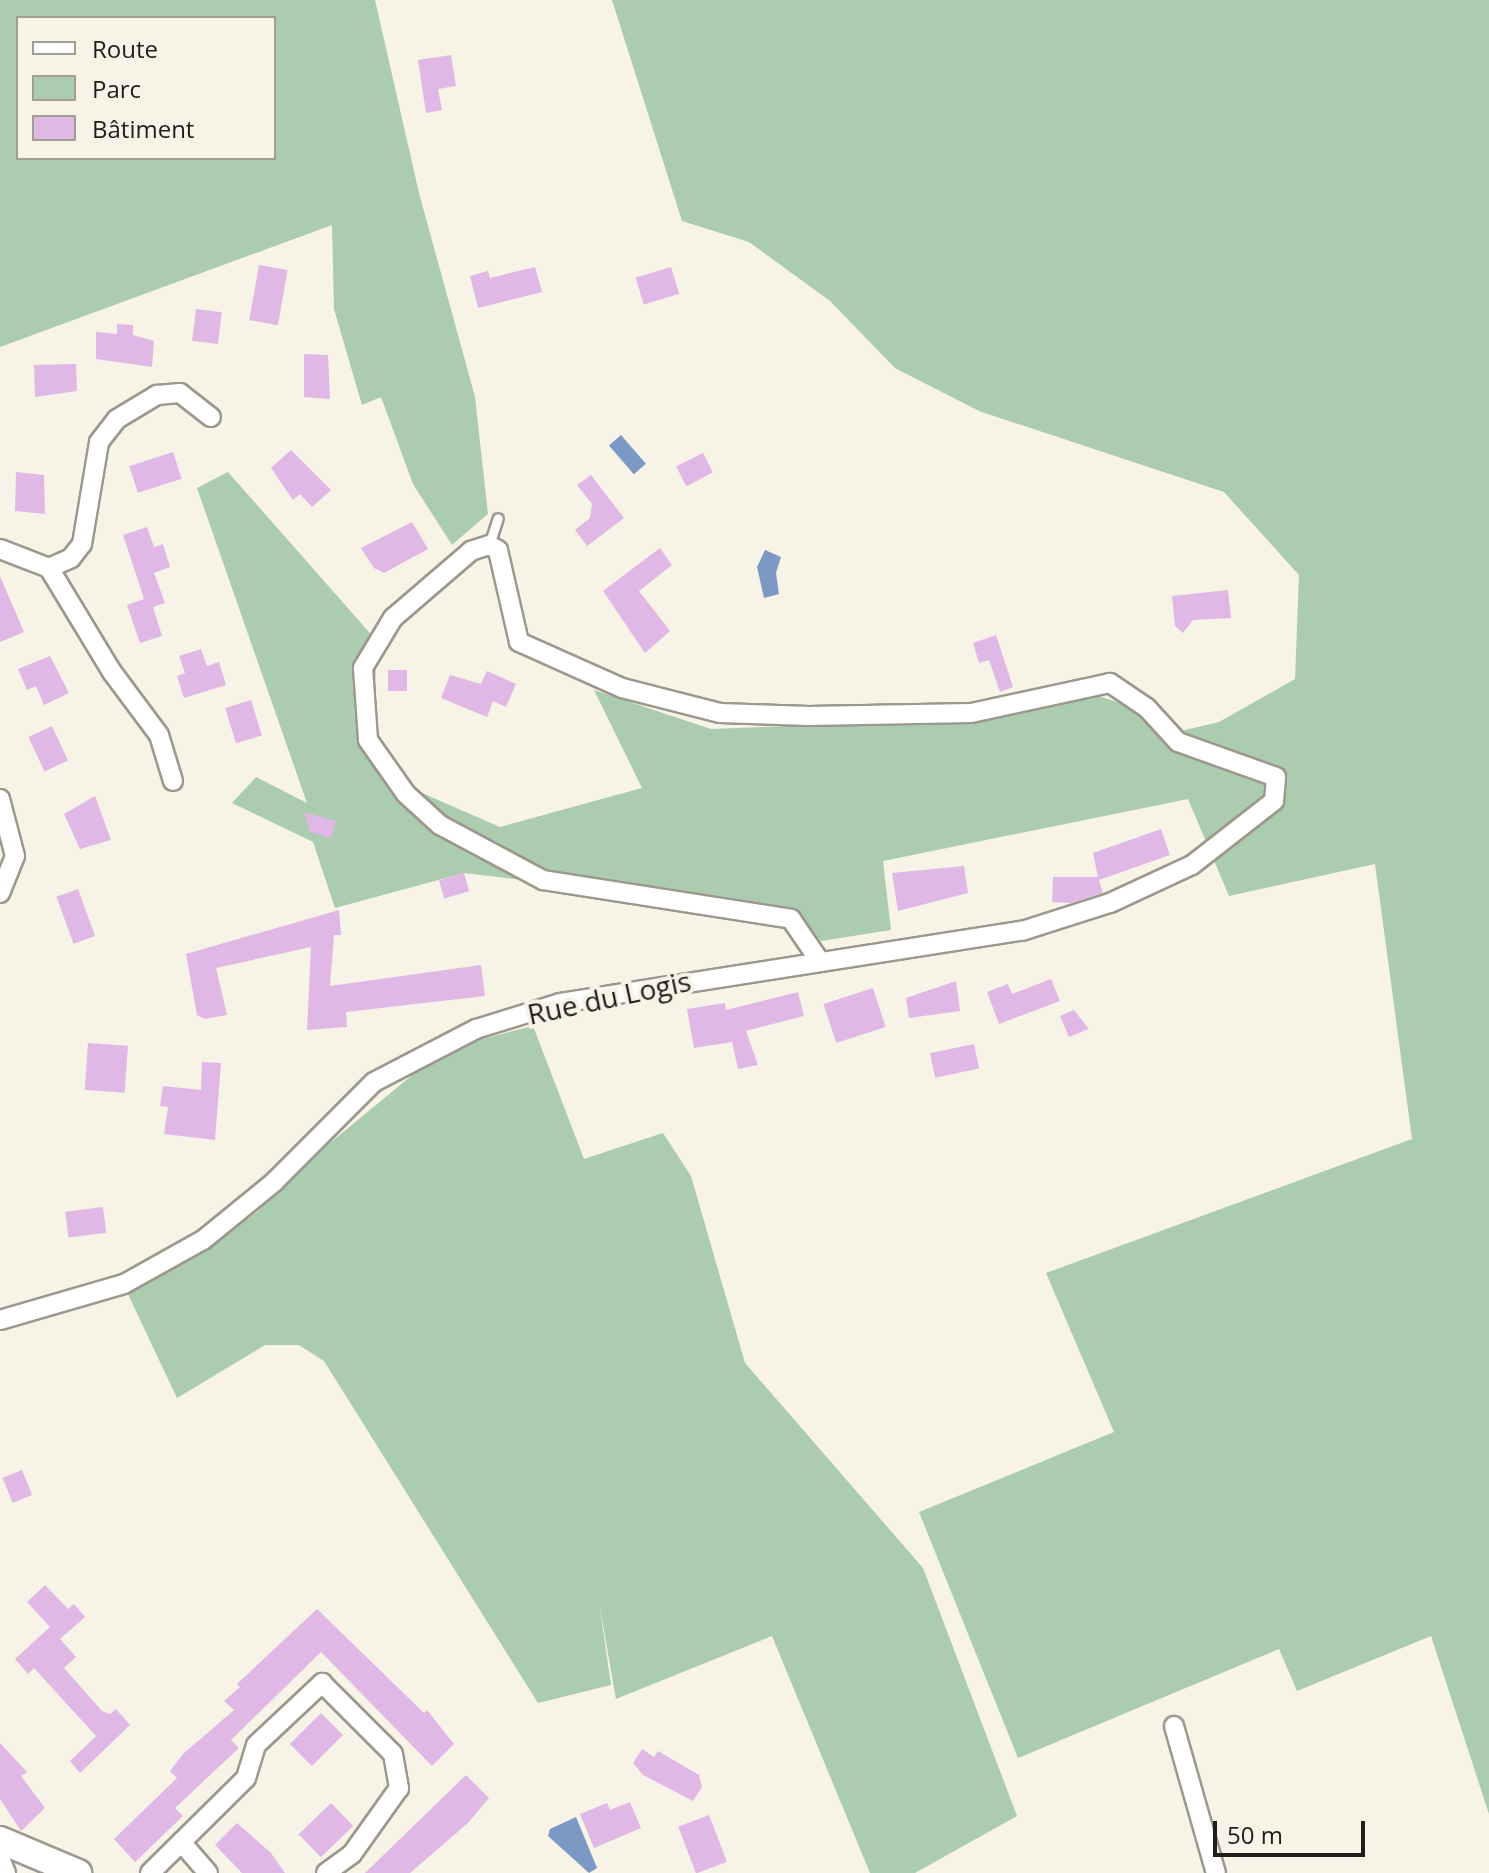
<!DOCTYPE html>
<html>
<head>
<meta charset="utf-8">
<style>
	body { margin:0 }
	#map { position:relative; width:1489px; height:1873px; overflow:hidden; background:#f7f3e6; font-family:"Open Sans",sans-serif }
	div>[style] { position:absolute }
	.green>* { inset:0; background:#abccaf }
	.water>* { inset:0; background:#7c99c6; transform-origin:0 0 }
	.building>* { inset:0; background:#e0b8e5; transform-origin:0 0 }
	.roads { filter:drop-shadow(2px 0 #9c988c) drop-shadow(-2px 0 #9c988c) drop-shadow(0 2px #9c988c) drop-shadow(0 -2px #9c988c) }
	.lane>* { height:9px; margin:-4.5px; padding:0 4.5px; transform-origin:4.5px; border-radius:4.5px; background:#fff }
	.street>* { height:18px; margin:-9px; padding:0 9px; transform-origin:9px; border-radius:9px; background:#fff }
	.secondary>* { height:26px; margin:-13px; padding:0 13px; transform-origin:13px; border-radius:13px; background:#fff }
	span { translate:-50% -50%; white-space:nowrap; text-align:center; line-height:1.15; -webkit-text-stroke:8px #f7f3e6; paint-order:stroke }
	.street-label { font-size:28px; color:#1f1e19 }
	.legend { position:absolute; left:16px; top:16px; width:260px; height:144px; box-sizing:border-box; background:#f7f3e6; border:2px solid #a19e94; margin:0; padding:10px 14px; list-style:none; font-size:24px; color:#1f1e19 }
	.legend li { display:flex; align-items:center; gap:16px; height:40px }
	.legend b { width:40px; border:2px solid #a19e94 }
	.scale { position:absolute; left:1213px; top:1821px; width:152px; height:36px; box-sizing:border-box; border:4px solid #1f1e19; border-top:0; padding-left:10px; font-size:24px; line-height:28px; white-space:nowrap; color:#1f1e19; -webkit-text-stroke:6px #f7f3e6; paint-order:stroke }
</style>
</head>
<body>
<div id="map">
	<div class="green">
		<div style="clip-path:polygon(evenodd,0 0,375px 0,419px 193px,475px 397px,488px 514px,452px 545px,413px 484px,381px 397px,362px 405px,334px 309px,332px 225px,0 347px,0 0,18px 18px,274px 18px,274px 158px,18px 158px,18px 18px)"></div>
		<div style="clip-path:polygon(612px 0,1489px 0,1489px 1814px,1431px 1636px,1297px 1691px,1279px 1649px,1018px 1758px,919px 1512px,1114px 1432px,1046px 1273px,1412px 1139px,1375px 864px,1229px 896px,1188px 799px,883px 861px,891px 930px,821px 941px,794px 912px,464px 873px,335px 908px,313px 842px,232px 803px,256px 777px,307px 803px,197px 488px,228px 472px,376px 640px,375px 734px,413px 789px,500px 827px,642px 788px,594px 690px,711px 729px,976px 719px,1094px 695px,1128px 705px,1163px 735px,1219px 722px,1295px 679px,1299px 575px,1224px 492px,979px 411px,895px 368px,830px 301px,749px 242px,682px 221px)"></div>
		<div style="clip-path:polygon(533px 1026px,584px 1159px,663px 1133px,691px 1176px,745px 1363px,923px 1568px,1017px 1816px,915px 1873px,870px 1873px,772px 1636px,616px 1699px,599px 1602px,611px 1685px,538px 1703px,324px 1361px,299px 1345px,265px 1345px,177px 1398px,126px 1290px,193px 1257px,257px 1212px,307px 1162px,422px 1067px,482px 1039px)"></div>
	</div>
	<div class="water">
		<div style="left:621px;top:435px;width:38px;height:16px;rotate:49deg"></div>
		<div style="clip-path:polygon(765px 550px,781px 557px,776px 573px,779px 594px,764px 598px,757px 567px)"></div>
		<div style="clip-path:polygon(576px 1817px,597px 1868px,589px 1873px,548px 1836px,550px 1829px)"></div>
	</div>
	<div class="building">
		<div style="clip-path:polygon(451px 55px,456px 86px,438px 89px,442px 110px,426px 113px,418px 60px)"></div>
		<div style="left:259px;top:265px;width:29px;height:56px;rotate:10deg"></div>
		<div style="clip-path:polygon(535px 267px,542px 292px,478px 308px,470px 276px,488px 271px,490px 278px)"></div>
		<div style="left:671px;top:267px;width:28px;height:37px;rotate:73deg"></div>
		<div style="left:196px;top:309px;width:26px;height:32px;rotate:7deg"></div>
		<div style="clip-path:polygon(117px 324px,133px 325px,133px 335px,154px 341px,152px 367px,96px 359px,96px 332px,117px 334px)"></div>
		<div style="clip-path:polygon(304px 354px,328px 355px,330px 399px,304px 397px)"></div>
		<div style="clip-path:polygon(76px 364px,77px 391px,35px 397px,34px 365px)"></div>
		<div style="clip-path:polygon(291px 450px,331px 490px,312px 507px,300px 494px,293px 500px,271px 468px)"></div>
		<div style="left:173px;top:452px;width:28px;height:46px;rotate:72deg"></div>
		<div style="left:703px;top:453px;width:22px;height:30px;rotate:63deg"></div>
		<div style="clip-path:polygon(16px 472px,44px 475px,45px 514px,15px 511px)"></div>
		<div style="clip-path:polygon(591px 475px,624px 518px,587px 546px,575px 530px,590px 518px,592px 504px,577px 485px)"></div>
		<div style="clip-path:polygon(412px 522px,428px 549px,384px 573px,374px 568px,361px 548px)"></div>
		<div style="clip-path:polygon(147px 527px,154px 547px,163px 544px,170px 567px,154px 573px,165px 603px,153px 607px,162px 636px,140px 643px,127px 605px,144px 599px,123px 535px)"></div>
		<div style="clip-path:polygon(660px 548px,672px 565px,639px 591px,670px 631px,645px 653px,603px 591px)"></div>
		<div style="clip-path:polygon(0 576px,24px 632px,0 642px)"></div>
		<div style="clip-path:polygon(1228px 590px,1231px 618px,1193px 620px,1183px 633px,1175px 626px,1172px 596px)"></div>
		<div style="clip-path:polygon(996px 635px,1013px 687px,1000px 692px,989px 660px,979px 663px,973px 643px)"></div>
		<div style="clip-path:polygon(201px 649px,207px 666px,219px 662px,226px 685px,184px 698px,177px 676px,185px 673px,179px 656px)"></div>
		<div style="clip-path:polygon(50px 656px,69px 693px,44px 705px,36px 686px,27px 690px,18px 669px)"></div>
		<div style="left:407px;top:670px;width:21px;height:19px;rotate:90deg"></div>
		<div style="clip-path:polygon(487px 671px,516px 684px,506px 707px,493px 701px,487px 717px,441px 698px,450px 675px,481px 684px)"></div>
		<div style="left:251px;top:700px;width:37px;height:27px;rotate:73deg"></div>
		<div style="left:52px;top:726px;width:38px;height:26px;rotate:65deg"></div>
		<div style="clip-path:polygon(95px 796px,111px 840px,80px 849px,64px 814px)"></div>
		<div style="clip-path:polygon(304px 812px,336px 821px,331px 838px,310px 832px)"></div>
		<div style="clip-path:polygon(1161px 829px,1170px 855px,1099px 880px,1103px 893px,1071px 903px,1052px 902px,1053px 877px,1098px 877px,1093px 853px)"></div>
		<div style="clip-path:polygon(964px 866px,968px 893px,898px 911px,892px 873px)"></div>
		<div style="left:464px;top:873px;width:19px;height:26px;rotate:74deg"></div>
		<div style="left:78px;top:889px;width:50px;height:23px;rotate:70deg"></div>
		<div style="clip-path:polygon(339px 910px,341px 935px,334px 935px,330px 986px,481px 965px,485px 996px,346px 1012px,347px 1027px,307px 1030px,311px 947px,216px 968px,227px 1015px,205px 1019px,197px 1015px,186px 954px)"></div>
		<div style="clip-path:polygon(1051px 979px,1060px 1001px,999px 1024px,987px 992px,1008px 984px,1012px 994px)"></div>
		<div style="clip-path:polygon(956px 981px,960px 1011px,909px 1018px,906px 998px)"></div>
		<div style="left:873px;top:988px;width:41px;height:52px;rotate:72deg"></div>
		<div style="clip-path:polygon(798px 992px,804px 1016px,746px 1031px,758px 1065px,738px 1069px,732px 1042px,694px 1048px,687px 1009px,725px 1003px,726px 1010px)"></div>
		<div style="clip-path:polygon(1074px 1010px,1089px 1029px,1069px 1037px,1060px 1016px)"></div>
		<div style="left:88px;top:1043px;width:40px;height:47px;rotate:4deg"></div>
		<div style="left:974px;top:1044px;width:25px;height:45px;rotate:78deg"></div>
		<div style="clip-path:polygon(202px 1062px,221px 1063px,215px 1140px,164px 1134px,168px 1107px,160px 1106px,163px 1086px,201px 1090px)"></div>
		<div style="left:103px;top:1207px;width:26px;height:38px;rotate:83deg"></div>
		<div style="left:22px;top:1470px;width:27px;height:21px;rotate:68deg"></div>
		<div style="clip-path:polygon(45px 1585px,68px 1609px,74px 1604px,85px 1617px,60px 1639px,76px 1657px,64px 1668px,102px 1711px,110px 1714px,116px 1709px,130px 1725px,80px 1773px,70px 1761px,96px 1736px,34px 1668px,28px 1674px,15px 1659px,50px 1627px,27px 1602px)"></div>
		<div style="clip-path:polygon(317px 1609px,424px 1713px,427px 1710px,454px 1744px,432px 1766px,321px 1652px,231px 1740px,239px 1748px,175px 1808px,183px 1816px,135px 1862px,114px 1839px,177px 1778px,170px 1771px,183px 1754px,234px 1710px,224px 1701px,240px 1687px,237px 1684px)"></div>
		<div style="left:321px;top:1713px;width:31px;height:44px;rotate:45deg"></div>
		<div style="clip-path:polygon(0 1743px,27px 1772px,21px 1776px,45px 1808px,21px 1831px,0 1799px)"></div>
		<div style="clip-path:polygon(642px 1749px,654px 1757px,658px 1751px,699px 1775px,702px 1787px,693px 1801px,643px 1775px,633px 1763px)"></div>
		<div style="clip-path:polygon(466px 1775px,489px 1798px,468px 1823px,410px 1873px,365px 1873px)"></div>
		<div style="clip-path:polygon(630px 1802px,641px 1828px,594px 1848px,580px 1814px,607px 1803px,610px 1810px)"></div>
		<div style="left:331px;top:1803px;width:32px;height:45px;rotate:46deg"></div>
		<div style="left:709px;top:1815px;width:50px;height:33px;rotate:69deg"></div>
		<div style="clip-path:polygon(237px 1823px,271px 1853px,285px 1873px,242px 1873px,215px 1845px)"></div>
	</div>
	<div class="roads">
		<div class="lane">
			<div style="left:489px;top:545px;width:28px;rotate:-72deg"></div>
		</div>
		<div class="street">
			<div style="left:0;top:549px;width:53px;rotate:21.2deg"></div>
			<div style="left:49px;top:568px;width:122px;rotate:58.8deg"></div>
			<div style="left:112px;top:672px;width:79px;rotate:53.3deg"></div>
			<div style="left:159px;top:735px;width:48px;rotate:73.1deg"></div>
			<div style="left:49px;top:568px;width:24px;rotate:-24deg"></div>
			<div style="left:71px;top:558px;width:18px;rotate:-52deg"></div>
			<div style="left:82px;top:544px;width:103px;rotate:-80.5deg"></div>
			<div style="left:99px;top:442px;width:29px;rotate:-52deg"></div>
			<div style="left:117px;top:419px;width:47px;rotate:-31deg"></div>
			<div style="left:157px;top:395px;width:23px;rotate:-5deg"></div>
			<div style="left:180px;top:393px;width:39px;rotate:38deg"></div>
			<div style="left:0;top:799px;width:59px;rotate:75.3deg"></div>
			<div style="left:15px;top:856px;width:40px;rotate:112deg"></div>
			<div style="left:0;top:1320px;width:129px;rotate:-16.2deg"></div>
			<div style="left:124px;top:1284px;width:90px;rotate:-29.1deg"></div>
			<div style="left:203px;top:1240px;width:92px;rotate:-39.2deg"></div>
			<div style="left:274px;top:1182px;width:141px;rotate:-45deg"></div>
			<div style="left:374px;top:1082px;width:115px;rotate:-27.5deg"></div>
			<div style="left:476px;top:1029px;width:88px;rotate:-17.2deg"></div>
			<div style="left:560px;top:1003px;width:468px;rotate:-8.9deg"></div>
			<div style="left:1022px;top:931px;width:92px;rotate:-17.7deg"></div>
			<div style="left:1110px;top:903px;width:90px;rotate:-24.9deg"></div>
			<div style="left:1192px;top:865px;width:104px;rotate:-38deg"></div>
			<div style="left:1274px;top:801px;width:24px;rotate:-85deg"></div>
			<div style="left:1276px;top:777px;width:104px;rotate:-160.3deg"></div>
			<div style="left:1178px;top:742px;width:46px;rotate:-132.4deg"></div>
			<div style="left:1147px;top:708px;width:45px;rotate:-146deg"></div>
			<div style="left:1110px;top:683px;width:142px;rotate:167.8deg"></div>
			<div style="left:971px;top:713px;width:162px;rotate:178.9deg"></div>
			<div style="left:809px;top:716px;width:89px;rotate:-178.1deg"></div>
			<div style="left:720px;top:713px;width:101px;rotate:-165.7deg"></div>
			<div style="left:622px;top:688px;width:113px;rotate:-155.9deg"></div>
			<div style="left:519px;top:642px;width:94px;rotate:-102.9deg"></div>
			<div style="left:498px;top:550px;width:10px;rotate:-151deg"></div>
			<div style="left:489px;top:545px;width:19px;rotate:162deg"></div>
			<div style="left:471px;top:551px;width:103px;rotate:139.3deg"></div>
			<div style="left:393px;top:618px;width:58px;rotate:121deg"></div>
			<div style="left:363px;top:668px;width:72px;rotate:86deg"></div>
			<div style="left:368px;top:740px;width:66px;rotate:54.9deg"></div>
			<div style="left:406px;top:794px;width:46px;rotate:42.4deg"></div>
			<div style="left:440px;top:825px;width:117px;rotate:28.1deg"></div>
			<div style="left:543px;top:880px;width:251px;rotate:8.9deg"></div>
			<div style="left:791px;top:919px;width:50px;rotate:55.7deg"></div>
			<div style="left:1174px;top:1726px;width:153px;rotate:74.1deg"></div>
			<div style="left:181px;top:1842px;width:41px;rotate:48.9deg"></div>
			<div style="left:0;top:1858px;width:16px;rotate:68deg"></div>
			<div style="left:150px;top:1873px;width:135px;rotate:-44.7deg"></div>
			<div style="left:246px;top:1778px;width:34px;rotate:-73deg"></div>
			<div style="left:256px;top:1745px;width:91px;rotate:-43.2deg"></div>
			<div style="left:322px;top:1683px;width:100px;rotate:45deg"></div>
			<div style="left:393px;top:1754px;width:35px;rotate:80deg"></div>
			<div style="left:399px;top:1788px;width:81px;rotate:125.5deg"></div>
			<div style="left:352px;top:1854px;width:32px;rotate:144deg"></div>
		</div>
		<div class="secondary">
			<div style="left:0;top:1840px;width:85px;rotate:22.9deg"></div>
		</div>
	</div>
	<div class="street-label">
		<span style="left:609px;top:997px;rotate:-12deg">Rue du Logis</span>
	</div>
	<ul class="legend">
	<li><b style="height:10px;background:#fff"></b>Route</li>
	<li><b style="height:22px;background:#abccaf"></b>Parc</li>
	<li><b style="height:22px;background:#e0b8e5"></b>Bâtiment</li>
	</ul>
	<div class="scale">50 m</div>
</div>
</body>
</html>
